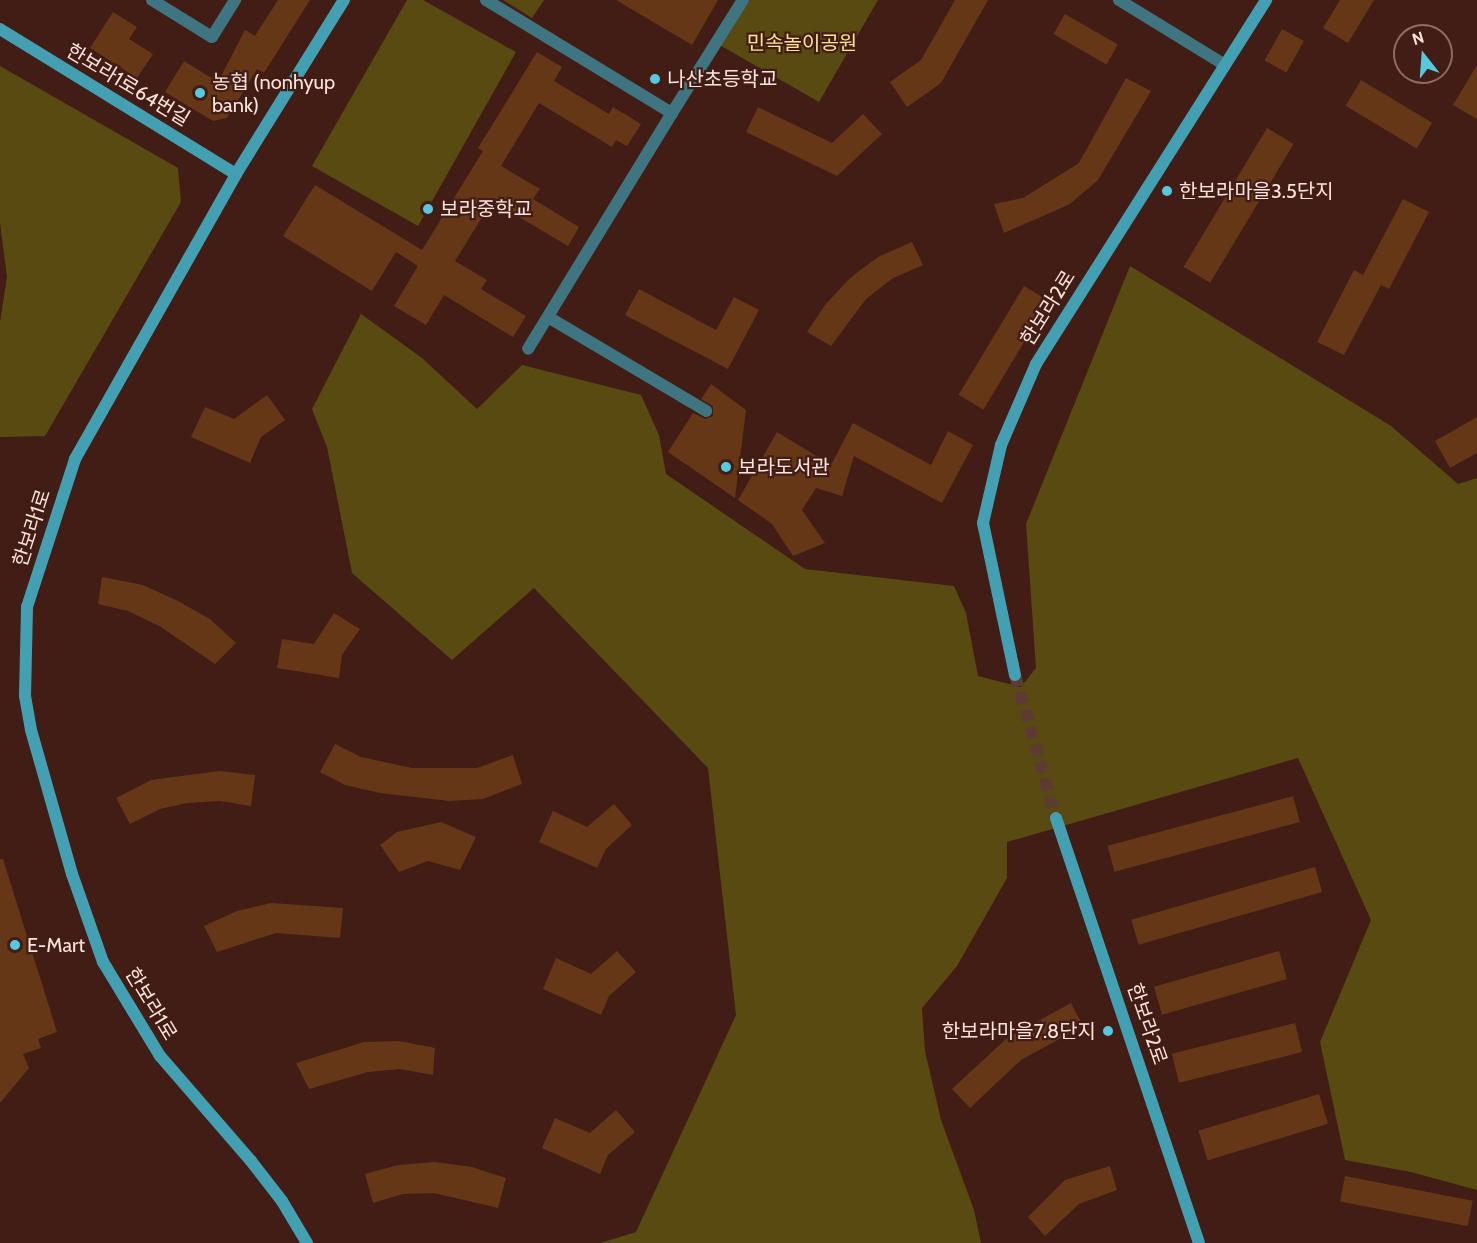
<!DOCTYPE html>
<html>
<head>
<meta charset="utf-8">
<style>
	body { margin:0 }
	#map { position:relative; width:1477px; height:1243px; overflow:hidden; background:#411d15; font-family:Cabin,"Noto Sans KR",sans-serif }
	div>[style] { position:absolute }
	.green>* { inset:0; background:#594a12 }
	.building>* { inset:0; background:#653716; transform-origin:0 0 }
	.secondary-tunnel>* { height:12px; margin-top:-6px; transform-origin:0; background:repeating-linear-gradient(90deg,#5d3b33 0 12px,transparent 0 18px) }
	.street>* { height:12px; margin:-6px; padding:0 6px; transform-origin:6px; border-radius:6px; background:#3f7581 }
	.secondary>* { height:12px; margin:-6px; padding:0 6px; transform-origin:6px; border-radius:6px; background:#43a0b3 }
	.dots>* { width:16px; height:16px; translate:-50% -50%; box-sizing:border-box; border:3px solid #411d15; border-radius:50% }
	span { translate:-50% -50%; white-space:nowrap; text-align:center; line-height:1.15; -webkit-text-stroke:4.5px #411d15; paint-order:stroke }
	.park-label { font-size:20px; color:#fae397 }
	.poi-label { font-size:20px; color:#fde3dd }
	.left { translate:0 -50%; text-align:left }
	.right { translate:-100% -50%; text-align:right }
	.street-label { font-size:20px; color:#fde3dd }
	.north { position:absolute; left:1393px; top:24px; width:60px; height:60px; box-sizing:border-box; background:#411d15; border:2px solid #8c6c65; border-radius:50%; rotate:343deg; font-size:16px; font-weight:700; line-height:24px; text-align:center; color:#fde3dd }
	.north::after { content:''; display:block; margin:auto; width:21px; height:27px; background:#56c9e0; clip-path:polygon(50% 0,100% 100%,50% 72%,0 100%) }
</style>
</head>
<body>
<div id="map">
	<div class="green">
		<div style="clip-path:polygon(407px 0,423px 0,516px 52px,418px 226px,312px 166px)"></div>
		<div style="clip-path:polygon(503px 0,544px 0,532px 18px)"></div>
		<div style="clip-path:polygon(743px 0,878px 0,819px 102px,718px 44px)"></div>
		<div style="clip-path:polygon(0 66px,178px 168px,181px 202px,45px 436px,0 437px,0 322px,7px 277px,0 223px)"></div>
		<div style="clip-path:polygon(1130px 266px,1391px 426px,1458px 484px,1477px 478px,1477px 1190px,1411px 1172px,1345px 1160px,1320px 1042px,1371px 920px,1298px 758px,1007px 842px,1007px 878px,957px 966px,922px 1008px,925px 1051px,941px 1120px,974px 1210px,981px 1243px,600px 1243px,636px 1232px,736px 1015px,708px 768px,534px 588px,452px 660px,352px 573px,327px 447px,312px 409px,361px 314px,422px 358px,477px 409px,522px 365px,641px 395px,659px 435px,666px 474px,805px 569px,954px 586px,966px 613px,978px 676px,1021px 687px,1036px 668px,1026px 524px)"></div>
	</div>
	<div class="building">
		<div style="clip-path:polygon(278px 0,310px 0,264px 73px,257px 69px,227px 118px,213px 121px,165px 92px,184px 61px,218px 82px,245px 30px,255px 36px)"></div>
		<div style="clip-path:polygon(616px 0,718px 0,692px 45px)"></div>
		<div style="clip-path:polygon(955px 0,988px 0,941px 83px,907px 107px,890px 82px,921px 60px)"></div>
		<div style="clip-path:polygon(1340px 0,1374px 0,1348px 43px,1323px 28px)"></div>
		<div style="clip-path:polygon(113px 12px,137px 27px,129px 39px,153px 54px,137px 78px,90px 48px)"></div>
		<div style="left:1065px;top:14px;width:61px;height:23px;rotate:30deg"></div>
		<div style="left:1282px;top:29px;width:25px;height:36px;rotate:29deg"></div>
		<div style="clip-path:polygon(537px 52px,562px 67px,554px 81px,609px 114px,613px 107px,641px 124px,627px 146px,616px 140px,612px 147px,539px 103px,501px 166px,540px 189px,533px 199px,579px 227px,568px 246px,492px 201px,455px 261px,487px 280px,481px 289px,526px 316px,513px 337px,444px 295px,426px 325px,394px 306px,418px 266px,396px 252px,372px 291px,283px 236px,315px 185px,422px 250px,483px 151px,478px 148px)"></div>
		<div style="clip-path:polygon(1477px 65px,1477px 119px,1453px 105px)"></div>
		<div style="clip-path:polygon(1126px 78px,1151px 91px,1098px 180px,1070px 204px,1004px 233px,994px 204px,1023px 198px,1079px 163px)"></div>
		<div style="left:1361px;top:80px;width:83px;height:30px;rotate:31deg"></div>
		<div style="clip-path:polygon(758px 107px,832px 143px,863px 114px,882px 134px,837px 176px,746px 132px)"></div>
		<div style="left:1267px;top:128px;width:31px;height:162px;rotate:31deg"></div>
		<div style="clip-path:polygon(1403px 199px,1429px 212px,1389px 289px,1381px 285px,1344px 355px,1317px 342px,1354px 270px,1363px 275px)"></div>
		<div style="clip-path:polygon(912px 242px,923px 265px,893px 278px,866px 299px,831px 346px,807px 332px,825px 305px,850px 278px,878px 257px)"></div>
		<div style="left:1024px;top:286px;width:29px;height:127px;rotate:31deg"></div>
		<div style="clip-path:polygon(639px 289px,716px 330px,734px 297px,759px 310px,728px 369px,625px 315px)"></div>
		<div style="clip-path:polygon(711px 384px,746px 410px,735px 498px,668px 452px,693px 413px,705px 419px,713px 416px,713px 406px,701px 399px)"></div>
		<div style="clip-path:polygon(267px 395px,285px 420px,261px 437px,250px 463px,191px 437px,205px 407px,234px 419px)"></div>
		<div style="clip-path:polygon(1477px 417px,1477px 453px,1450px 468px,1435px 441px)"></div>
		<div style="clip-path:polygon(853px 423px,931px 465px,948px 431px,973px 445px,942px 503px,854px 456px,842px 496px,816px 488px,802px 510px,825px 543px,793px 556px,772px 524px,738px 500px,777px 432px,831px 465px)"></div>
		<div style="clip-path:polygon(102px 577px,143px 585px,178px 601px,210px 619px,236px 643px,215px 664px,161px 627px,128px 611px,98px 604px)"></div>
		<div style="clip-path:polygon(334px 613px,360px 629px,342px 655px,339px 678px,277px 668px,282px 639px,314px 644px)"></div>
		<div style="clip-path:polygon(335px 744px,361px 757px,412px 768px,477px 768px,513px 755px,522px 784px,483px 799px,449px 801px,380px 793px,345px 785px,320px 772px)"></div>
		<div style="clip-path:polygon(220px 771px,255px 775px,251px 806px,220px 801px,187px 803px,160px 809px,130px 824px,116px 798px,151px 780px)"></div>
		<div style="left:1293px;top:796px;width:27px;height:192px;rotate:75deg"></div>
		<div style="clip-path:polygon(614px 804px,632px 825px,606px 849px,597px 868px,539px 842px,553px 811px,587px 827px)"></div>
		<div style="clip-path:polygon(441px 822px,476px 837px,460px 870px,428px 861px,399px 872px,380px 845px,397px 832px)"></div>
		<div style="clip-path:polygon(0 859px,3px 859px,57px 1032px,38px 1039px,41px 1048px,23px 1054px,29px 1068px,0 1103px)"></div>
		<div style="left:1315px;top:867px;width:26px;height:191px;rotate:74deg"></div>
		<div style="clip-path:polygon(271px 903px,343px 908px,340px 938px,276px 933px,217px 952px,204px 926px,237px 911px)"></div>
		<div style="clip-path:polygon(617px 951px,636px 972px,609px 996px,601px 1015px,543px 989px,556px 958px,591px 974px)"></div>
		<div style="left:1279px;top:951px;width:29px;height:130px;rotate:74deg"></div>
		<div style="clip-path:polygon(1071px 1003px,1083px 1026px,1021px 1060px,970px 1108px,952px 1089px,1006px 1039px)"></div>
		<div style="left:1295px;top:1023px;width:30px;height:127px;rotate:76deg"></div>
		<div style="clip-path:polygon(399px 1041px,435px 1048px,433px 1075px,400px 1069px,368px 1072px,309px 1089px,296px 1063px,364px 1042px)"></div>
		<div style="left:1319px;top:1094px;width:31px;height:126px;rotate:73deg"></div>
		<div style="clip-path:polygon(616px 1110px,635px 1132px,608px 1155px,600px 1174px,542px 1148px,555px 1118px,590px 1133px)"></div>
		<div style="clip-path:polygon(435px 1162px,472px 1167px,506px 1178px,498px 1208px,434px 1193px,403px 1194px,373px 1203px,365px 1174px,398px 1165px)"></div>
		<div style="clip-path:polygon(1110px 1166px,1117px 1190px,1079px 1204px,1045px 1236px,1028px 1217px,1065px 1180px)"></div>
		<div style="left:1345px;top:1176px;width:130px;height:26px;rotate:11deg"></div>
	</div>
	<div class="secondary-tunnel">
		<div style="left:1015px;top:675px;width:149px;rotate:74deg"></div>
	</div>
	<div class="street">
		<div style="left:152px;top:0;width:70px;rotate:31.7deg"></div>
		<div style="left:212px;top:37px;width:44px;rotate:-58.1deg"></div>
		<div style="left:486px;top:0;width:218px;rotate:31.3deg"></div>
		<div style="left:672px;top:113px;width:276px;rotate:121.4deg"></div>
		<div style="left:1119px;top:0;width:124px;rotate:31.5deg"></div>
		<div style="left:672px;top:113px;width:133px;rotate:-57.9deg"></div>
		<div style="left:548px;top:317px;width:184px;rotate:30.7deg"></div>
	</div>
	<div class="secondary">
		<div style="left:0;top:29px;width:277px;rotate:31.6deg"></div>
		<div style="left:1015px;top:675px;width:155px;rotate:-101.9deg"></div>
		<div style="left:983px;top:523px;width:80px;rotate:-77deg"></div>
		<div style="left:1001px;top:445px;width:88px;rotate:-66.6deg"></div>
		<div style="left:1036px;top:364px;width:431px;rotate:-57.7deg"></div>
		<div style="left:1056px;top:818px;width:448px;rotate:71.4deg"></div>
		<div style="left:307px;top:1243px;width:49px;rotate:-120.8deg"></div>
		<div style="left:282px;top:1201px;width:51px;rotate:-127.8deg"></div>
		<div style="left:251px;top:1161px;width:139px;rotate:-130.9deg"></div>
		<div style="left:160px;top:1056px;width:110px;rotate:-121.2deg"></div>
		<div style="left:103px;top:962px;width:93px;rotate:-109.4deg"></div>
		<div style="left:72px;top:874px;width:150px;rotate:-105.9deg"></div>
		<div style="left:31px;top:730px;width:35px;rotate:-100deg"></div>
		<div style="left:25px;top:696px;width:89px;rotate:-88.7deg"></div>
		<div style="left:27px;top:607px;width:156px;rotate:-72deg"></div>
		<div style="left:75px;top:459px;width:327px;rotate:-60.5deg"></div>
		<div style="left:236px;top:174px;width:205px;rotate:-58.2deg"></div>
	</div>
	<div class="dots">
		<div style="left:655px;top:79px;background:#56c9e0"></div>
		<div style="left:200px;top:93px;background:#56c9e0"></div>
		<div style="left:1167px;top:191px;background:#56c9e0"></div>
		<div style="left:428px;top:209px;background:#56c9e0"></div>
		<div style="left:726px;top:467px;background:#56c9e0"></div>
		<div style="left:15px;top:945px;background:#56c9e0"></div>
		<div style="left:1108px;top:1031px;background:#56c9e0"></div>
	</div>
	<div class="park-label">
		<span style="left:802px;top:43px">민속놀이공원</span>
	</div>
	<div class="poi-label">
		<span class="left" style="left:667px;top:79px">나산초등학교</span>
		<span class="left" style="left:212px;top:94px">농협 (nonhyup<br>bank)</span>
		<span class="left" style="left:1179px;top:191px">한보라마을3.5단지</span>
		<span class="left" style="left:440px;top:209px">보라중학교</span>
		<span class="left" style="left:738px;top:467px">보라도서관</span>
		<span class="left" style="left:27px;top:945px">E-Mart</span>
		<span class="right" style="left:1096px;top:1031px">한보라마을7.8단지</span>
	</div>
	<div class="street-label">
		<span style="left:128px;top:85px;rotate:31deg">한보라1로64번길</span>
		<span style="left:1048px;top:308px;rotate:-58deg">한보라2로</span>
		<span style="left:32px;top:528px;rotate:-72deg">한보라1로</span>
		<span style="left:151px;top:1004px;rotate:59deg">한보라1로</span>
		<span style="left:1147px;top:1024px;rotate:71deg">한보라2로</span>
	</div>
	<div class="north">N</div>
</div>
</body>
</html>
